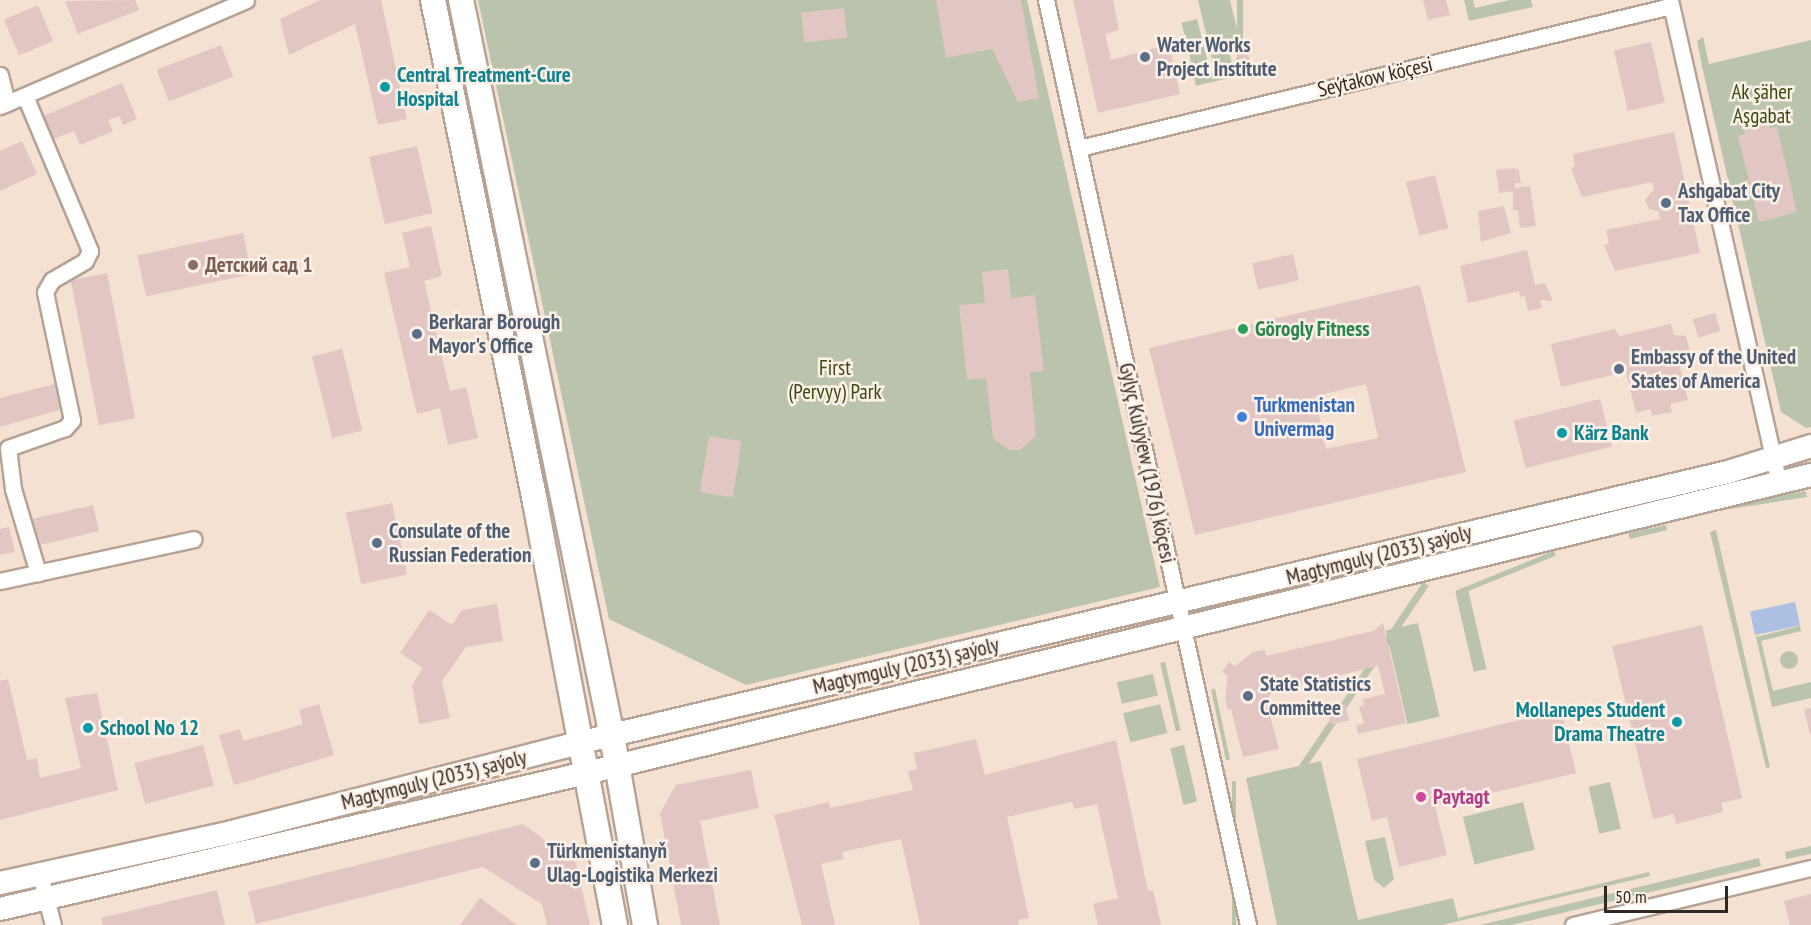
<!DOCTYPE html>
<html>
<head>
<meta charset="utf-8">
<style>
	body { margin:0 }
	#map { position:relative; width:1811px; height:925px; overflow:hidden; background:#f5e1d1; font-family:"PT Sans Narrow",sans-serif }
	div>[style] { position:absolute }
	.green>* { inset:0; background:#bac3ac; transform-origin:0 0 }
	.round { border-radius:50% }
	.water>* { inset:0; background:#abc0e2; transform-origin:0 0 }
	.building>* { inset:0; background:#e1c6c4; transform-origin:0 0 }
	.roads { filter:drop-shadow(2px 0 #b6a394) drop-shadow(-2px 0 #b6a394) drop-shadow(0 2px #b6a394) drop-shadow(0 -2px #b6a394) }
	.minor>* { height:15px; margin:-7.5px; padding:0 7.5px; transform-origin:7.5px; border-radius:7.5px; background:#fff }
	.secondary>* { height:22px; margin:-11px; padding:0 11px; transform-origin:11px; border-radius:11px; background:#fff }
	.primary>* { height:24px; margin:-12px; padding:0 12px; transform-origin:12px; border-radius:12px; background:#fff }
	.dots>* { width:16px; height:16px; translate:-50% -50%; box-sizing:border-box; border:3px solid #fcf0e7; border-radius:50% }
	span { translate:-50% -50%; white-space:nowrap; text-align:center; line-height:1.15; -webkit-text-stroke:5px #fcf0e7; paint-order:stroke }
	.service-label { font-size:21px; color:#4e5e75; font-weight:700 }
	.left { translate:0 -50%; text-align:left }
	.culture-label { font-size:21px; color:#0d838f; font-weight:700 }
	.right { translate:-100% -50%; text-align:right }
	.street-label { font-size:21px; color:#302923 }
	.park-label { font-size:21px; color:#384a10 }
	.education-label { font-size:21px; color:#785e54; font-weight:700 }
	.leisure-label { font-size:21px; color:#27864d; font-weight:700 }
	.shop-label { font-size:21px; color:#366cbe; font-weight:700 }
	.hotel-label { font-size:21px; color:#b23c85; font-weight:700 }
	.scale { position:absolute; left:1604px; top:886px; width:124px; height:27px; box-sizing:border-box; border:3px solid #302923; border-top:0; padding-left:8px; font-size:18px; line-height:21px; white-space:nowrap; color:#302923; -webkit-text-stroke:4px #fcf0e7; paint-order:stroke }
</style>
</head>
<body>
<div id="map">
	<div class="green">
		<div style="clip-path:polygon(478px 0,1027px 0,1160px 587px,746px 685px,609px 619px)"></div>
		<div style="clip-path:polygon(1198px 0,1230px 0,1239px 37px,1226px 41px,1232px 63px,1214px 67px)"></div>
		<div style="left:1237px;top:0;width:6px;height:70px"></div>
		<div style="clip-path:polygon(1464px 0,1473px 0,1475px 8px,1510px 0,1531px 0,1533px 7px,1469px 21px)"></div>
		<div style="left:1197px;top:19px;width:50px;height:16px;rotate:76deg"></div>
		<div style="clip-path:polygon(1703px 37px,1709px 64px,1811px 40px,1811px 427px,1806px 428px,1781px 412px,1702px 66px,1697px 41px)"></div>
		<div style="left:1233px;top:68px;width:9px;height:40px;rotate:77deg"></div>
		<div style="left:1806px;top:491px;width:6px;height:79px;rotate:81deg"></div>
		<div style="clip-path:polygon(1666px 525px,1667px 530px,1630px 539px,1628px 533px)"></div>
		<div style="clip-path:polygon(1716px 530px,1735px 614px,1770px 767px,1766px 768px,1710px 532px)"></div>
		<div style="left:1554px;top:551px;width:5px;height:106px;rotate:68deg"></div>
		<div style="left:1423px;top:582px;width:7px;height:221px;rotate:34deg"></div>
		<div style="left:1468px;top:589px;width:82px;height:13px;rotate:77deg"></div>
		<div style="left:1418px;top:623px;width:96px;height:33px;rotate:77deg"></div>
		<div style="clip-path:polygon(1800px 626px,1801px 631px,1761px 641px,1773px 691px,1811px 682px,1811px 698px,1772px 707px,1756px 637px)"></div>
		<div class="round" style="left:1780px;top:651px;width:18px;height:18px"></div>
		<div style="left:1165px;top:662px;width:70px;height:5px;rotate:77deg"></div>
		<div style="left:1153px;top:674px;width:22px;height:37px;rotate:77deg"></div>
		<div style="left:1215px;top:689px;width:72px;height:4px;rotate:78deg"></div>
		<div style="left:1160px;top:704px;width:30px;height:38px;rotate:76deg"></div>
		<div style="left:1184px;top:745px;width:58px;height:14px;rotate:77deg"></div>
		<div style="clip-path:polygon(1321px 761px,1358px 920px,1453px 898px,1458px 918px,1649px 872px,1650px 876px,1442px 925px,1277px 925px,1246px 778px)"></div>
		<div style="left:1232px;top:781px;width:4px;height:147px"></div>
		<div style="left:1610px;top:782px;width:48px;height:22px;rotate:77deg"></div>
		<div style="left:1523px;top:802px;width:49px;height:62px;rotate:76deg"></div>
		<div style="clip-path:polygon(1385px 837px,1394px 879px,1384px 888px,1374px 880px,1365px 841px)"></div>
		<div style="clip-path:polygon(1811px 846px,1811px 854px,1786px 859px,1785px 852px)"></div>
		<div style="clip-path:polygon(1759px 858px,1761px 866px,1511px 925px,1480px 925px)"></div>
	</div>
	<div class="water">
		<div style="left:1795px;top:602px;width:24px;height:46px;rotate:78deg"></div>
	</div>
	<div class="building">
		<div style="clip-path:polygon(135px 0,139px 10px,78px 34px,65px 1px)"></div>
		<div style="clip-path:polygon(320px 0,381px 0,407px 119px,378px 125px,355px 24px,289px 55px,280px 19px)"></div>
		<div style="clip-path:polygon(936px 0,1021px 0,1039px 98px,1018px 102px,992px 49px,946px 58px)"></div>
		<div style="clip-path:polygon(1073px 0,1113px 0,1119px 30px,1105px 34px,1111px 60px,1169px 44px,1180px 94px,1098px 113px)"></div>
		<div style="clip-path:polygon(1423px 0,1446px 0,1450px 15px,1428px 20px)"></div>
		<div style="left:38px;top:5px;width:39px;height:37px;rotate:67deg"></div>
		<div style="left:844px;top:8px;width:30px;height:43px;rotate:84deg"></div>
		<div style="left:1244px;top:39px;width:31px;height:11px;rotate:75deg"></div>
		<div style="left:1651px;top:42px;width:62px;height:38px;rotate:77deg"></div>
		<div style="left:221px;top:45px;width:34px;height:69px;rotate:69deg"></div>
		<div style="clip-path:polygon(122px 83px,137px 119px,123px 125px,119px 116px,108px 120px,113px 131px,80px 145px,74px 131px,51px 140px,41px 117px)"></div>
		<div style="clip-path:polygon(1768px 122px,1770px 128px,1777px 127px,1797px 212px,1759px 222px,1738px 136px,1745px 134px,1744px 128px)"></div>
		<div style="clip-path:polygon(1674px 132px,1700px 253px,1615px 271px,1604px 245px,1609px 244px,1606px 230px,1660px 219px,1658px 211px,1649px 209px,1645px 200px,1654px 189px,1652px 182px,1582px 197px,1571px 168px,1575px 167px,1573px 154px)"></div>
		<div style="clip-path:polygon(22px 141px,37px 174px,0 191px,0 151px)"></div>
		<div style="left:417px;top:146px;width:69px;height:49px;rotate:77deg"></div>
		<div style="clip-path:polygon(1513px 168px,1519px 170px,1521px 183px,1515px 183px,1515px 188px,1530px 186px,1536px 226px,1520px 228px,1518px 210px,1513px 210px,1513px 191px,1499px 193px,1496px 170px)"></div>
		<div style="left:1435px;top:175px;width:55px;height:30px;rotate:76deg"></div>
		<div style="clip-path:polygon(1504px 206px,1511px 233px,1481px 242px,1478px 211px)"></div>
		<div style="clip-path:polygon(431px 226px,442px 276px,424px 281px,450px 391px,466px 387px,478px 438px,448px 445px,440px 408px,417px 414px,384px 273px,410px 267px,402px 233px)"></div>
		<div style="left:243px;top:233px;width:42px;height:108px;rotate:78deg"></div>
		<div style="clip-path:polygon(1527px 250px,1535px 285px,1545px 283px,1553px 301px,1540px 300px,1542px 308px,1528px 311px,1525px 296px,1520px 297px,1519px 291px,1468px 303px,1460px 266px)"></div>
		<div style="left:1293px;top:254px;width:27px;height:42px;rotate:77deg"></div>
		<div style="clip-path:polygon(1008px 269px,1011px 298px,1035px 295px,1044px 371px,1030px 372px,1036px 436px,1020px 450px,1009px 450px,993px 438px,986px 378px,967px 380px,959px 305px,985px 303px,982px 272px)"></div>
		<div style="left:107px;top:273px;width:148px;height:37px;rotate:79deg"></div>
		<div style="clip-path:polygon(evenodd,1420px 285px,1466px 472px,1195px 535px,1149px 348px,1420px 285px,1366px 384px,1378px 438px,1326px 449px,1315px 396px,1366px 384px)"></div>
		<div style="left:1715px;top:313px;width:19px;height:23px;rotate:74deg"></div>
		<div style="clip-path:polygon(1671px 324px,1674px 335px,1686px 336px,1693px 364px,1680px 367px,1688px 400px,1670px 404px,1672px 412px,1652px 416px,1651px 409px,1636px 413px,1626px 372px,1561px 387px,1551px 344px,1615px 329px,1619px 336px)"></div>
		<div style="left:342px;top:349px;width:84px;height:31px;rotate:76deg"></div>
		<div style="clip-path:polygon(59px 383px,63px 409px,0 427px,0 398px)"></div>
		<div style="left:1600px;top:399px;width:49px;height:89px;rotate:76deg"></div>
		<div style="left:709px;top:436px;width:33px;height:57px;rotate:9deg"></div>
		<div style="left:392px;top:503px;width:73px;height:47px;rotate:78deg"></div>
		<div style="left:93px;top:505px;width:27px;height:67px;rotate:77deg"></div>
		<div style="clip-path:polygon(9px 527px,15px 552px,0 555px,0 529px)"></div>
		<div style="clip-path:polygon(497px 604px,503px 641px,466px 647px,442px 681px,450px 718px,419px 724px,412px 685px,423px 668px,400px 653px,429px 610px,452px 625px,462px 610px)"></div>
		<div style="clip-path:polygon(1383px 623px,1406px 723px,1358px 734px,1356px 725px,1364px 724px,1359px 706px,1364px 705px,1363px 699px,1385px 694px,1378px 666px,1273px 691px,1266px 701px,1279px 749px,1243px 757px,1231px 709px,1228px 710px,1225px 699px,1228px 676px,1222px 672px,1229px 662px,1235px 666px,1253px 652px,1265px 650px,1266px 656px,1373px 631px)"></div>
		<div style="clip-path:polygon(1702px 625px,1742px 798px,1721px 803px,1723px 812px,1676px 824px,1674px 814px,1653px 819px,1612px 646px)"></div>
		<div style="clip-path:polygon(8px 679px,27px 760px,37px 758px,40px 778px,81px 768px,65px 698px,97px 693px,118px 790px,0 820px,0 681px)"></div>
		<div style="left:1345px;top:703px;width:18px;height:19px;rotate:77deg"></div>
		<div style="clip-path:polygon(319px 704px,334px 755px,234px 785px,219px 735px,240px 729px,243px 741px,303px 724px,299px 710px)"></div>
		<div style="clip-path:polygon(1811px 708px,1811px 734px,1810px 734px,1804px 709px)"></div>
		<div style="clip-path:polygon(1561px 710px,1576px 773px,1435px 806px,1447px 855px,1399px 867px,1387px 817px,1372px 821px,1357px 759px)"></div>
		<div style="clip-path:polygon(976px 739px,985px 775px,1116px 740px,1148px 891px,1153px 890px,1161px 925px,1098px 925px,1093px 904px,1118px 898px,1097px 804px,1074px 809px,1072px 802px,1007px 817px,1029px 918px,1018px 920px,1019px 925px,920px 925px,901px 839px,842px 852px,844px 859px,821px 864px,835px 925px,802px 925px,774px 815px,829px 802px,830px 808px,913px 790px,908px 771px,917px 769px,914px 753px)"></div>
		<div style="left:203px;top:745px;width:42px;height:71px;rotate:75deg"></div>
		<div style="clip-path:polygon(751px 770px,759px 808px,700px 821px,720px 925px,681px 925px,660px 813px,676px 785px)"></div>
		<div style="clip-path:polygon(523px 824px,576px 863px,590px 925px,547px 925px,542px 904px,483px 867px,256px 924px,248px 892px)"></div>
		<div style="clip-path:polygon(217px 890px,225px 925px,103px 925px,101px 918px)"></div>
		<div style="clip-path:polygon(1811px 894px,1811px 925px,1790px 925px,1784px 901px)"></div>
		<div style="clip-path:polygon(480px 898px,517px 925px,460px 925px)"></div>
	</div>
	<div class="roads">
		<div class="minor">
			<div style="left:1046px;top:0;width:947px;rotate:77.68deg"></div>
			<div style="left:1670px;top:0;width:494px;rotate:77.3deg"></div>
			<div style="left:0;top:75px;width:29px;rotate:76deg"></div>
			<div style="left:25px;top:96px;width:168px;rotate:67.2deg"></div>
			<div style="left:90px;top:251px;width:11px;rotate:117deg"></div>
			<div style="left:85px;top:261px;width:38px;rotate:150deg"></div>
			<div style="left:52px;top:280px;width:14px;rotate:120deg"></div>
			<div style="left:45px;top:292px;width:131px;rotate:78.1deg"></div>
			<div style="left:72px;top:420px;width:11px;rotate:131deg"></div>
			<div style="left:65px;top:428px;width:60px;rotate:160.7deg"></div>
			<div style="left:8px;top:448px;width:41px;rotate:83deg"></div>
			<div style="left:13px;top:489px;width:88px;rotate:73.4deg"></div>
			<div style="left:0;top:106px;width:268px;rotate:-23.3deg"></div>
			<div style="left:1079px;top:148px;width:609px;rotate:-13.49deg"></div>
			<div style="left:0;top:581px;width:198px;rotate:-12.2deg"></div>
			<div style="left:40px;top:874px;width:53px;rotate:75.7deg"></div>
			<div style="left:1573px;top:925px;width:245px;rotate:-13.5deg"></div>
		</div>
		<div class="secondary">
			<div style="left:0;top:883px;width:238px;rotate:-12.4deg"></div>
			<div style="left:232px;top:832px;width:357px;rotate:-14.4deg"></div>
			<div style="left:578px;top:743px;width:1181px;rotate:-13.26deg"></div>
			<div style="left:1728px;top:472px;width:87px;rotate:-17.4deg"></div>
			<div style="left:0;top:909px;width:632px;rotate:-13.07deg"></div>
			<div style="left:616px;top:766px;width:1230px;rotate:-13.69deg"></div>
		</div>
		<div class="primary">
			<div style="left:433px;top:0;width:512px;rotate:78.51deg"></div>
			<div style="left:535px;top:502px;width:430px;rotate:79.3deg"></div>
			<div style="left:461px;top:0;width:751px;rotate:78.41deg"></div>
			<div style="left:612px;top:736px;width:192px;rotate:80.1deg"></div>
		</div>
	</div>
	<div class="dots">
		<div style="left:1145px;top:57px;background:#5c6f8a"></div>
		<div style="left:385px;top:87px;background:#0f9aa8"></div>
		<div style="left:1666px;top:203px;background:#5c6f8a"></div>
		<div style="left:193px;top:265px;background:#8d6e63"></div>
		<div style="left:1243px;top:329px;background:#2e9e5b"></div>
		<div style="left:417px;top:334px;background:#5c6f8a"></div>
		<div style="left:1619px;top:369px;background:#5c6f8a"></div>
		<div style="left:1242px;top:417px;background:#3f7fe0"></div>
		<div style="left:1562px;top:433px;background:#0f9aa8"></div>
		<div style="left:377px;top:543px;background:#5c6f8a"></div>
		<div style="left:1248px;top:696px;background:#5c6f8a"></div>
		<div style="left:1677px;top:722px;background:#0f9aa8"></div>
		<div style="left:88px;top:728px;background:#0f9aa8"></div>
		<div style="left:1421px;top:797px;background:#d1479c"></div>
		<div style="left:535px;top:863px;background:#5c6f8a"></div>
	</div>
	<div class="service-label">
		<span class="left" style="left:1157px;top:57px">Water Works<br>Project Institute</span>
		<span class="left" style="left:1678px;top:203px">Ashgabat City<br>Tax Office</span>
		<span class="left" style="left:429px;top:334px">Berkarar Borough<br>Mayor's Office</span>
		<span class="left" style="left:1631px;top:369px">Embassy of the United<br>States of America</span>
		<span class="left" style="left:389px;top:543px">Consulate of the<br>Russian Federation</span>
		<span class="left" style="left:1260px;top:696px">State Statistics<br>Committee</span>
		<span class="left" style="left:547px;top:863px">Türkmenistanyň<br>Ulag-Logistika Merkezi</span>
	</div>
	<div class="culture-label">
		<span class="left" style="left:397px;top:87px">Central Treatment-Cure<br>Hospital</span>
		<span class="left" style="left:1574px;top:433px">Kärz Bank</span>
		<span class="right" style="left:1665px;top:722px">Mollanepes Student<br>Drama Theatre</span>
		<span class="left" style="left:100px;top:728px">School No 12</span>
	</div>
	<div class="street-label">
		<span style="left:1375px;top:77px;rotate:-13deg">Seýtakow köçesi</span>
		<span style="left:1147px;top:463px;rotate:78deg">Gylyç Kulyýew (1976) köçesi</span>
		<span style="left:1379px;top:555px;rotate:-14deg">Magtymguly (2033) şaýoly</span>
		<span style="left:906px;top:666px;rotate:-13deg">Magtymguly (2033) şaýoly</span>
		<span style="left:434px;top:780px;rotate:-14deg">Magtymguly (2033) şaýoly</span>
	</div>
	<div class="park-label">
		<span style="left:1762px;top:104px">Ak şäher<br>Aşgabat</span>
		<span style="left:835px;top:380px">First<br>(Pervyy) Park</span>
	</div>
	<div class="education-label">
		<span class="left" style="left:205px;top:265px">Детский сад 1</span>
	</div>
	<div class="leisure-label">
		<span class="left" style="left:1255px;top:329px">Görogly Fitness</span>
	</div>
	<div class="shop-label">
		<span class="left" style="left:1254px;top:417px">Turkmenistan<br>Univermag</span>
	</div>
	<div class="hotel-label">
		<span class="left" style="left:1433px;top:797px">Paytagt</span>
	</div>
	<div class="scale">50 m</div>
</div>
</body>
</html>
